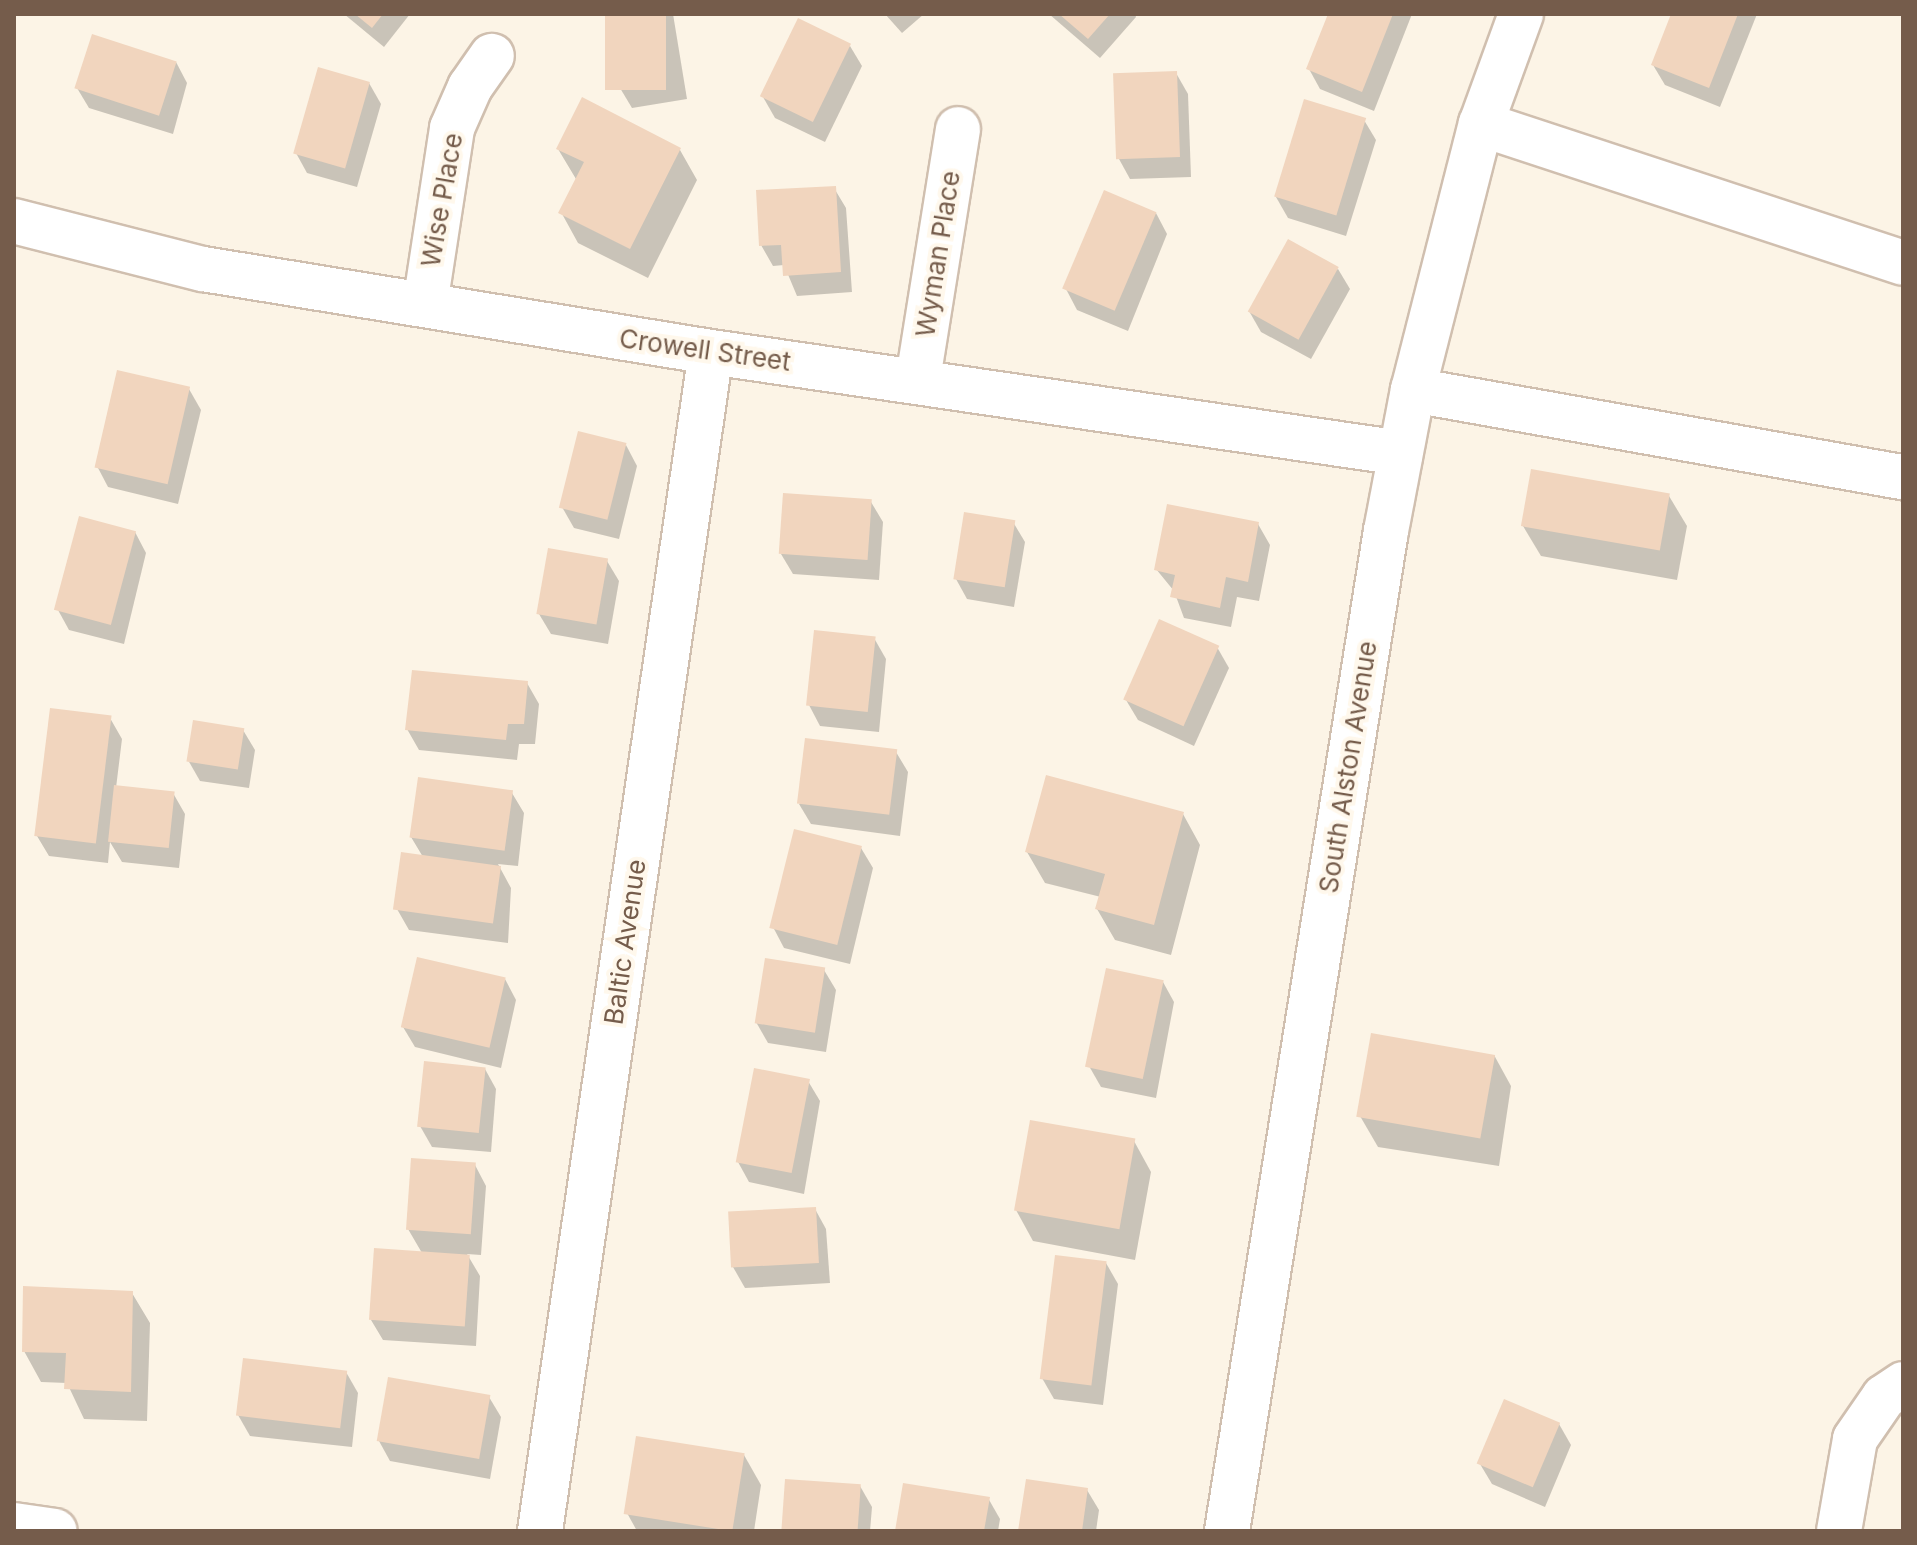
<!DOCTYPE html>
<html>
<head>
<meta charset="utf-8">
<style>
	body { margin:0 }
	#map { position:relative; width:1917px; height:1545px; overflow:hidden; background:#fcf4e6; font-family:Inter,sans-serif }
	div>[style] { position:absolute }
	.shadow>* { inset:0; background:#0003 }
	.building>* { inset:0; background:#f1d5be; transform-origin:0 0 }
	.roads { filter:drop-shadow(2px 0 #d0bfaf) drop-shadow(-2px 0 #d0bfaf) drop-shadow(0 2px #d0bfaf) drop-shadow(0 -2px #d0bfaf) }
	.minor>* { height:44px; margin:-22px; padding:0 22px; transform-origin:22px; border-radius:22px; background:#fff }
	span { translate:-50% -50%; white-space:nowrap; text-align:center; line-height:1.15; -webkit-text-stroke:8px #fff8ec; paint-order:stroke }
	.street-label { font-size:26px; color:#755c4b }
	.frame { position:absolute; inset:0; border:16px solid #755c4b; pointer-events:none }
</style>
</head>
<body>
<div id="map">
	<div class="shadow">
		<div style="clip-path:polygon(344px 14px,410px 14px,384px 47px)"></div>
		<div style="clip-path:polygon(607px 14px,673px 14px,687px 99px,632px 108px,620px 88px)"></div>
		<div style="clip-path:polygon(885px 14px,924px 14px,902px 33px)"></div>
		<div style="clip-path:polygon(1049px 14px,1135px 14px,1136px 17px,1100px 58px)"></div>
		<div style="clip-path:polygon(1330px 14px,1412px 14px,1374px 111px,1320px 89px,1309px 69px)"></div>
		<div style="clip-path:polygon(1673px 14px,1757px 14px,1720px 107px,1665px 85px,1653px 65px)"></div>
		<div style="clip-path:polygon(850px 46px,862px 66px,825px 142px,775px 118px,763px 97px)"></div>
		<div style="clip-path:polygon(176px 62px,187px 83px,173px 134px,89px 108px,77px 88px)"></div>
		<div style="clip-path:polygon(1176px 73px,1188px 94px,1191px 177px,1130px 179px,1119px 159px)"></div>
		<div style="clip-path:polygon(369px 83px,381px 104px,357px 187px,307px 173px,296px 153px)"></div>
		<div style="clip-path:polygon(1364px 120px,1376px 140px,1346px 236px,1288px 218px,1276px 197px)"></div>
		<div style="clip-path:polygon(558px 149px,680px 150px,697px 180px,648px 278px,578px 243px,561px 212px,576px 179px)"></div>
		<div style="clip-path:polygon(834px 188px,846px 208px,852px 292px,797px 296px,784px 265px,773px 266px,761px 245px)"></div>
		<div style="clip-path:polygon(1156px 213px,1167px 234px,1128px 331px,1077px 310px,1066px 289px)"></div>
		<div style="clip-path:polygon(1338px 269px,1350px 289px,1311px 359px,1261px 332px,1249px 311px)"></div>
		<div style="clip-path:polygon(189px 389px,201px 410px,178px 504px,108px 487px,97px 466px)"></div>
		<div style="clip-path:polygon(626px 445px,637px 466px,619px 539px,574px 528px,562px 507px)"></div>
		<div style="clip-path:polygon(1669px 496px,1687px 526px,1677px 580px,1541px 556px,1523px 526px)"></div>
		<div style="clip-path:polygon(871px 502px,883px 522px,879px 580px,793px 574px,781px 554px)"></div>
		<div style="clip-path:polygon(1013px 522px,1025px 542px,1014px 607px,967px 599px,956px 579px)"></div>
		<div style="clip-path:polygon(1258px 524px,1270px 545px,1259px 601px,1237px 597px,1231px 627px,1184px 618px,1174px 591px,1156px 569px)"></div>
		<div style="clip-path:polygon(135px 532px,146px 553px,124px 644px,69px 630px,58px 610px)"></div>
		<div style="clip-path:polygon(607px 561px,619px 581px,608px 644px,551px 634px,539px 614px)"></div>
		<div style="clip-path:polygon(874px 638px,886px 659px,879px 732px,820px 726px,809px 705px)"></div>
		<div style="clip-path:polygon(1217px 647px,1229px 668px,1194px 746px,1138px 720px,1126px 700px)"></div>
		<div style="clip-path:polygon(527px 683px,539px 704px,535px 744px,519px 744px,517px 760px,419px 750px,407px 729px)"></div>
		<div style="clip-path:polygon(110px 718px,122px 739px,116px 788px,173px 793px,185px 814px,179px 868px,122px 862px,110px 842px,108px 863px,49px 856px,37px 836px)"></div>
		<div style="clip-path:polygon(243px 730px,255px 750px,249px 788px,200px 781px,188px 760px)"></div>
		<div style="clip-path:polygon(896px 752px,908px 772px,900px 836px,811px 824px,799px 804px)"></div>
		<div style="clip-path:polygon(512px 793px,524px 813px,518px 866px,498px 864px,511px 888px,508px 943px,409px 930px,397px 909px,423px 857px,411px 837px)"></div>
		<div style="clip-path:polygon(1183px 814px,1200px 845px,1171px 955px,1115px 940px,1097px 909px,1101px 897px,1045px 883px,1027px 852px)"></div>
		<div style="clip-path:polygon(861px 848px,873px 868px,850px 964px,784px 948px,773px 927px)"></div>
		<div style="clip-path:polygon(824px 970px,836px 990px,826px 1052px,768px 1043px,756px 1022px)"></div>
		<div style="clip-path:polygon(505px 979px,516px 1000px,501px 1068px,415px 1047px,403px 1027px)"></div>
		<div style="clip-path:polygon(1163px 982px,1174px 1002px,1156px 1098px,1101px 1087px,1089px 1066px)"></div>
		<div style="clip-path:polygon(1494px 1055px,1511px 1086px,1499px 1166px,1378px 1147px,1360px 1116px)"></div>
		<div style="clip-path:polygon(485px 1069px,496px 1089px,491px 1152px,432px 1147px,420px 1126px)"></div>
		<div style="clip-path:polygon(808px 1081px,820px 1101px,804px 1194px,749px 1182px,738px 1162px)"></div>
		<div style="clip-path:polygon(1134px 1141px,1151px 1172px,1135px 1260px,1033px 1241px,1016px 1210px)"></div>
		<div style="clip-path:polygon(475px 1165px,486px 1186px,481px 1255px,467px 1254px,480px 1276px,476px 1346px,383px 1340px,371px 1320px,422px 1253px,408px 1229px)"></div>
		<div style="clip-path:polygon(815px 1209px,826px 1229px,830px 1283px,745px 1288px,733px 1267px)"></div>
		<div style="clip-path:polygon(1106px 1263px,1118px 1284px,1103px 1405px,1054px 1399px,1042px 1378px)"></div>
		<div style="clip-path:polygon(132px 1293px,150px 1323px,147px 1421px,84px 1419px,67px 1383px,41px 1382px,24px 1351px)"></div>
		<div style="clip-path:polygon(346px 1372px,358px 1393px,352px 1447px,250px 1436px,238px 1415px)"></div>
		<div style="clip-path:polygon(489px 1397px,501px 1417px,490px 1479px,390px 1461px,379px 1441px)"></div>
		<div style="clip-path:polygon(1559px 1424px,1571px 1445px,1545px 1507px,1492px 1484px,1480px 1464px)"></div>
		<div style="clip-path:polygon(744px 1455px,761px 1485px,754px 1531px,637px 1531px,627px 1513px)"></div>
		<div style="clip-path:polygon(860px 1486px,872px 1507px,870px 1531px,784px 1531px)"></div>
		<div style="clip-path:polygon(1087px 1490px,1099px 1510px,1096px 1531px,1020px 1531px)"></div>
		<div style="clip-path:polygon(988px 1498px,1000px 1519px,998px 1531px,897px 1531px)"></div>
	</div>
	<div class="building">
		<div style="clip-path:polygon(355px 14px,383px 14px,372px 28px)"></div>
		<div style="left:605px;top:14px;width:61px;height:76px"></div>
		<div style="clip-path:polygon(1059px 14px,1110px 14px,1088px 39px)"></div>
		<div style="clip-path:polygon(1328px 14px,1393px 14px,1362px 92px,1306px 69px)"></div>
		<div style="clip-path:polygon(1671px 14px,1738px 14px,1709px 88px,1651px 65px)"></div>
		<div style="left:798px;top:18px;width:59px;height:87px;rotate:26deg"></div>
		<div style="left:92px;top:34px;width:89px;height:57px;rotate:18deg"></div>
		<div style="left:318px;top:67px;width:54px;height:90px;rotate:16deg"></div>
		<div style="left:1177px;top:71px;width:86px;height:64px;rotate:88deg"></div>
		<div style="clip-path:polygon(582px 97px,681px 148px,630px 249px,558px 213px,584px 162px,556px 149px)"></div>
		<div style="left:1304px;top:99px;width:65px;height:102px;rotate:17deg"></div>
		<div style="clip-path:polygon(836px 186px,841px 272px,783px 276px,781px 245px,759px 246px,756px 190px)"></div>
		<div style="left:1104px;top:190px;width:57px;height:107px;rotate:23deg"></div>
		<div style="left:1288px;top:239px;width:58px;height:83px;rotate:29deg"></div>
		<div style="left:117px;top:370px;width:75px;height:100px;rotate:13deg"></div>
		<div style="left:578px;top:431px;width:50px;height:79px;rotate:14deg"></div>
		<div style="left:1531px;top:469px;width:141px;height:58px;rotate:10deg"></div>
		<div style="left:783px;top:493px;width:89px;height:61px;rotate:4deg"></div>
		<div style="clip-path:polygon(1167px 504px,1259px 522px,1248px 582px,1226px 577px,1220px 608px,1170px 597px,1175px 575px,1154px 570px)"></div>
		<div style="left:964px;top:512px;width:52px;height:68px;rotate:9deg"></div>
		<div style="left:79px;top:516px;width:59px;height:97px;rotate:15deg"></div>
		<div style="left:548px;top:548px;width:61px;height:67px;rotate:10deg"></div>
		<div style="left:1159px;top:619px;width:66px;height:88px;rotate:24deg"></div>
		<div style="left:814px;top:630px;width:62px;height:76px;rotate:6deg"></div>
		<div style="clip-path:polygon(412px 670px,528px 681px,524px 724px,508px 724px,506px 740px,405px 730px)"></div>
		<div style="left:50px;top:708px;width:62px;height:129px;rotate:7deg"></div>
		<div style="left:193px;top:720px;width:52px;height:42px;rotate:9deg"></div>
		<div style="left:805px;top:738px;width:93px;height:66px;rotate:7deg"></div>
		<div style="clip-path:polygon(1046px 775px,1184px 812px,1154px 925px,1095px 909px,1105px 874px,1025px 852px)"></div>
		<div style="left:418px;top:777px;width:96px;height:61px;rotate:8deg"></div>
		<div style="left:114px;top:785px;width:61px;height:57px;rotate:6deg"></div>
		<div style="left:794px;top:829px;width:70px;height:102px;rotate:14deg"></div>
		<div style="left:401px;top:852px;width:101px;height:58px;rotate:8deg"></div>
		<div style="left:417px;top:957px;width:91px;height:72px;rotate:13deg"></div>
		<div style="left:765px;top:958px;width:61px;height:66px;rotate:9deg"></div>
		<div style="left:1106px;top:968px;width:59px;height:101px;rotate:12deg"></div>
		<div style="left:1371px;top:1033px;width:126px;height:85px;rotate:10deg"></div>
		<div style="left:424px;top:1061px;width:62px;height:66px;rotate:6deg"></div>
		<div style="left:754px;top:1068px;width:57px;height:96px;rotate:11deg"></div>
		<div style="left:1030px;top:1120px;width:107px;height:92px;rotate:10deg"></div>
		<div style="left:411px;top:1158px;width:65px;height:72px;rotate:4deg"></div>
		<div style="left:816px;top:1207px;width:56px;height:88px;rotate:87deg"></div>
		<div style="left:374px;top:1248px;width:96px;height:72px;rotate:4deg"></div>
		<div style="left:1055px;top:1255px;width:52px;height:125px;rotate:7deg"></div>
		<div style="clip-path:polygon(23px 1286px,133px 1291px,131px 1392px,64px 1389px,66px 1353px,22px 1352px)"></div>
		<div style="left:243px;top:1358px;width:105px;height:58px;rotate:7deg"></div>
		<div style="left:388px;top:1377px;width:104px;height:65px;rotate:10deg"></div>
		<div style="left:1504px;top:1399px;width:61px;height:70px;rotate:23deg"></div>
		<div style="left:636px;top:1436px;width:110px;height:79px;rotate:9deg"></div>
		<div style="left:785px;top:1479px;width:76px;height:52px;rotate:4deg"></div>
		<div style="clip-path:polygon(1026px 1479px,1088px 1488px,1082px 1531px,1018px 1531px)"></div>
		<div style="clip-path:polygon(903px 1483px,990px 1497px,984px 1531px,895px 1531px)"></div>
	</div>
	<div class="roads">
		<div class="minor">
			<div style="left:1481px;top:124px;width:444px;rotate:18.2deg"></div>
			<div style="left:14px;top:221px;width:195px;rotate:14.3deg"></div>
			<div style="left:203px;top:269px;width:515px;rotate:9.28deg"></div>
			<div style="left:711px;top:352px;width:697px;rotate:8.33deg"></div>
			<div style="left:425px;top:305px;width:179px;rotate:-81.3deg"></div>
			<div style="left:452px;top:128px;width:45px;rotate:-66.3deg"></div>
			<div style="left:470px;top:87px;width:38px;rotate:-55deg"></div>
			<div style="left:918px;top:379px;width:253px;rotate:-80.9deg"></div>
			<div style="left:1413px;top:390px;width:498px;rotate:10.1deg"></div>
			<div style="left:14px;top:1525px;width:41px;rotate:8.3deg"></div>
			<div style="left:540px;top:1531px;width:1191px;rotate:-81.75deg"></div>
			<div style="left:1227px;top:1531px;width:1013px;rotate:-80.97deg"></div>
			<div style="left:1386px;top:531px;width:144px;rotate:-79.2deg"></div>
			<div style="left:1413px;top:390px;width:275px;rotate:-75.7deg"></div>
			<div style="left:1481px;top:124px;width:117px;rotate:-70deg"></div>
			<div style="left:1839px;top:1531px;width:93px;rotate:-80.1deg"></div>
			<div style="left:1855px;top:1439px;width:51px;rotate:-55.4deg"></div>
			<div style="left:1884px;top:1397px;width:23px;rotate:-34deg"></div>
		</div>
	</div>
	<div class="street-label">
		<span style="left:442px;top:200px;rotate:-80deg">Wise Place</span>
		<span style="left:938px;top:254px;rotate:-81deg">Wyman Place</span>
		<span style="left:705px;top:350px;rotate:8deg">Crowell Street</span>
		<span style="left:1348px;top:767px;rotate:-81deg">South Alston Avenue</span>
		<span style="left:625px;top:942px;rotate:-82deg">Baltic Avenue</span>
	</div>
	<div class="frame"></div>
</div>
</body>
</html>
